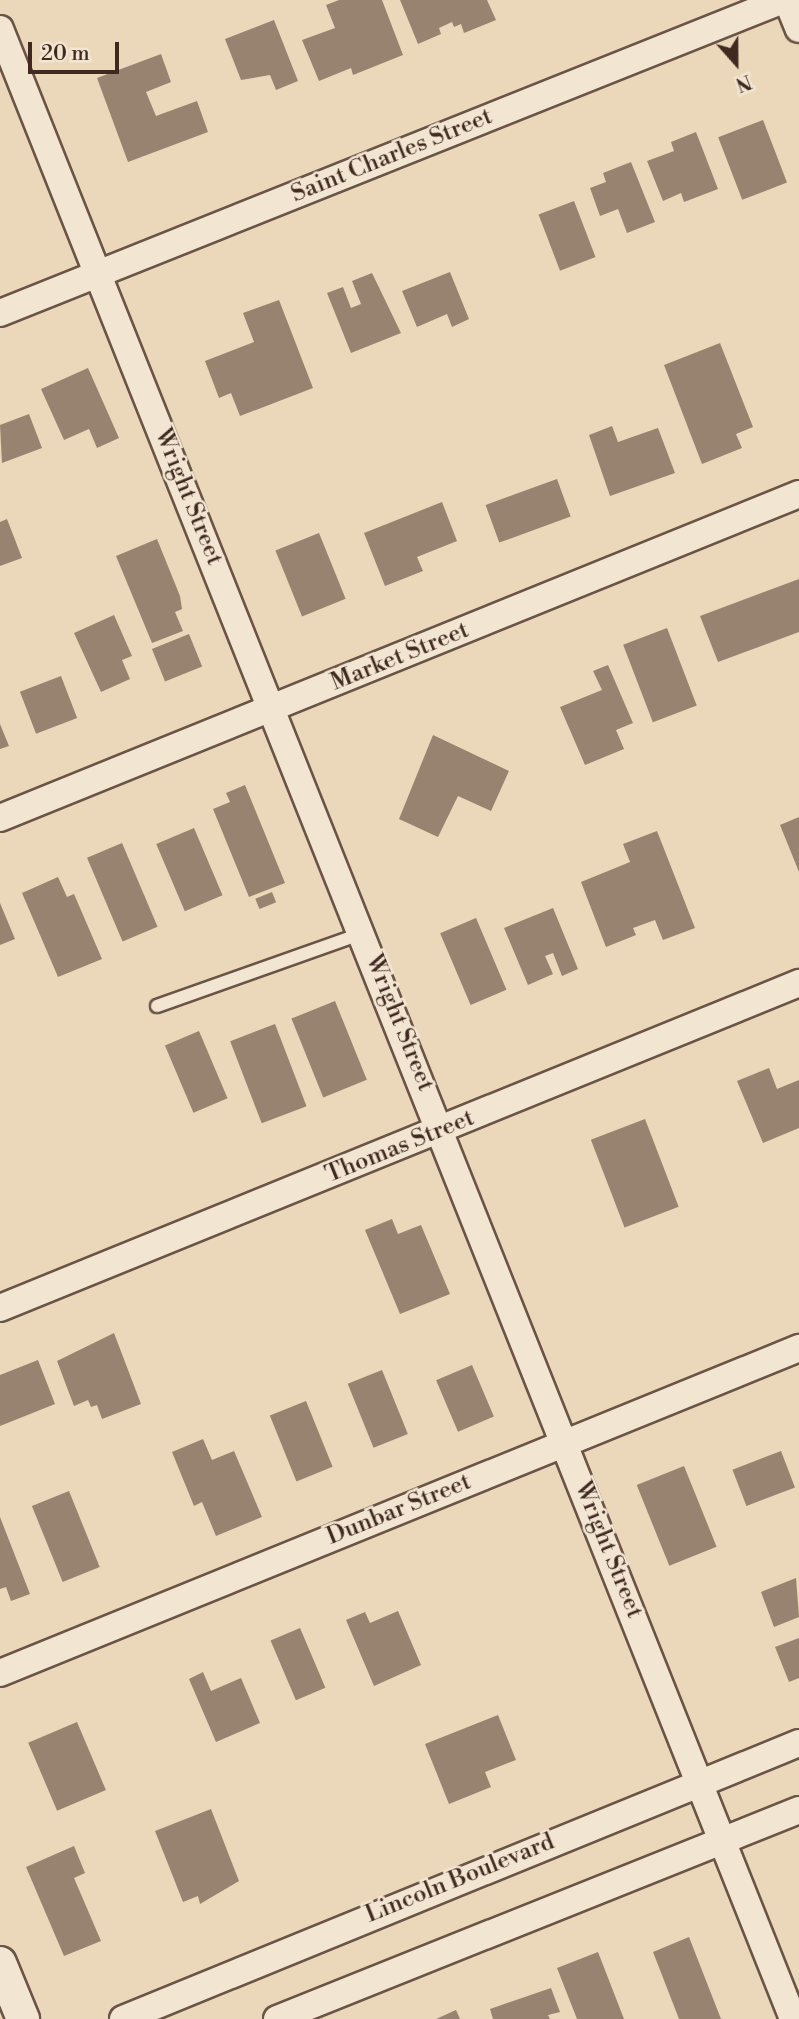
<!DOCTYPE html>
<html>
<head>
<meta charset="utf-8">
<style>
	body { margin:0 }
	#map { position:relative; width:799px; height:2019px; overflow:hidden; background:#ebd7ba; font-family:"Libre Bodoni",serif }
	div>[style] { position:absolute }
	.building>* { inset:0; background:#988370; transform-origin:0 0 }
	.roads { filter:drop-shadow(2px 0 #6a5446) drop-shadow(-2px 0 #6a5446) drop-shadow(0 2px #6a5446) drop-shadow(0 -2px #6a5446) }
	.service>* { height:12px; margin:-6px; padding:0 6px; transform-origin:6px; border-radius:6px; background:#f2e5d2 }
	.minor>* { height:26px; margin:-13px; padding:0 13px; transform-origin:13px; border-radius:13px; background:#f2e5d2 }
	.tertiary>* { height:32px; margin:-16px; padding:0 16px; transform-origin:16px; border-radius:16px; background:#f2e5d2 }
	span { translate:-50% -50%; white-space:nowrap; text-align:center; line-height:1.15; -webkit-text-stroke:5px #f2e5d2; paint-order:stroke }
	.street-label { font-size:24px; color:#3f2920 }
	.north { position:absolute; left:701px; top:28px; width:70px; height:70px; -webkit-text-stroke:5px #f2e5d2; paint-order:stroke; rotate:159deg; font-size:19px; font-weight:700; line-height:28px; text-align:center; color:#3f2920 }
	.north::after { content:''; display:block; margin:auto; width:24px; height:32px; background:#3f2920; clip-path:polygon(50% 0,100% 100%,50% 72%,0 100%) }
	.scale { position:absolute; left:28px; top:42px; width:91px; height:32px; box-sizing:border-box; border:4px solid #3f2920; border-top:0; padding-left:9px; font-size:21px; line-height:24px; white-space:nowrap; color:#3f2920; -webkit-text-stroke:5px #f2e5d2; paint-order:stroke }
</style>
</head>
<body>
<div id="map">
	<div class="building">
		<div style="clip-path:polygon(339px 0,382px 0,403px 55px,353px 75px,351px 68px,319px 81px,302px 40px,335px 28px,326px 5px)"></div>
		<div style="clip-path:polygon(400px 0,487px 0,496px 20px,464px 33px,461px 24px,454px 27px,452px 22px,439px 28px,441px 34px,418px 44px)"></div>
		<div style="clip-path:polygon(274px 20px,298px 81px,276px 90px,270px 75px,241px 80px,225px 39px)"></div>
		<div style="clip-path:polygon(161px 54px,171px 82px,146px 92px,156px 116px,197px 101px,208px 132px,128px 162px,97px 78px)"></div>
		<div style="left:763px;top:120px;width:67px;height:48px;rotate:69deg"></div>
		<div style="clip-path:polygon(696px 132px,718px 189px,684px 202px,681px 193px,663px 201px,647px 161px,674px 151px,671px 142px)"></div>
		<div style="clip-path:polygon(631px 162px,655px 222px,627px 233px,618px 209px,600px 216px,590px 188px,606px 182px,603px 173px)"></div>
		<div style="left:574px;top:201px;width:60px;height:38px;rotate:69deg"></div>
		<div style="clip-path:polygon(450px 272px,469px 319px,452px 327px,447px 314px,417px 327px,402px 291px)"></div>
		<div style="clip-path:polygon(372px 273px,401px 333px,351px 353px,327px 293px,343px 287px,351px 308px,361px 304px,352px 281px)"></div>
		<div style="clip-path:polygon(279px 300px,313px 388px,240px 416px,231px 393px,219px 398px,205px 361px,254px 342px,243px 313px)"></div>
		<div style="clip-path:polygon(720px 343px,753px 427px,736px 434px,742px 448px,702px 464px,664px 365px)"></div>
		<div style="clip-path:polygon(88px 368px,119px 438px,97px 448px,89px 429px,64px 440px,41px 389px)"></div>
		<div style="clip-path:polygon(29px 414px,42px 448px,2px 463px,0 425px)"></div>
		<div style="clip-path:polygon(612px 426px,618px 442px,658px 428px,675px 473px,610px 496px,589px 435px)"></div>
		<div style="left:557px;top:479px;width:40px;height:76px;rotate:70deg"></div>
		<div style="clip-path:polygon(442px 502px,457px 541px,417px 557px,423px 571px,385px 586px,364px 533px)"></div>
		<div style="clip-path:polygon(7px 519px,22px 558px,0 566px,0 522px)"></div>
		<div style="left:319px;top:533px;width:71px;height:47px;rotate:68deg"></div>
		<div style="clip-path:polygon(157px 539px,180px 596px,182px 609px,175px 612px,183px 631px,152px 643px,116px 556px)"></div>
		<div style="clip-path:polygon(799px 579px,799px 632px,718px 662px,700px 616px)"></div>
		<div style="clip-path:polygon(114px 615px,132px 656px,122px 660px,130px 679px,101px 692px,74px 633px)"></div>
		<div style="left:667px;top:628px;width:83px;height:47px;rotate:69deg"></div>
		<div style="left:189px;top:634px;width:35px;height:40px;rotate:68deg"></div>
		<div style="clip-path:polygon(608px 665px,633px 723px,616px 730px,624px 749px,585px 765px,560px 707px,602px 690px,593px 671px)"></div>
		<div style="left:61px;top:676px;width:45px;height:44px;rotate:69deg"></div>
		<div style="clip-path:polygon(0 724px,9px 746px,0 749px)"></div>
		<div style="clip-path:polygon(433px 735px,509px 771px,491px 811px,458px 796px,438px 837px,399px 819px)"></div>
		<div style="clip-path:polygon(245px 785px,285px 883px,249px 897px,213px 809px,230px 802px,226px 793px)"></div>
		<div style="clip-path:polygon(799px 817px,799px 872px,780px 825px)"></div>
		<div style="left:194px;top:828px;width:73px;height:41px;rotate:67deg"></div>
		<div style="clip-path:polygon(657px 831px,695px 928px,663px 940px,655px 920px,633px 928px,636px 935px,606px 947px,581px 882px,630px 862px,623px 844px)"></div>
		<div style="left:122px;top:843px;width:91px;height:38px;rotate:67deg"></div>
		<div style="clip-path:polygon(58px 877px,67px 897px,74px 894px,102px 959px,58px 977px,22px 893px)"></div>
		<div style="left:272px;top:892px;width:11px;height:18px;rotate:68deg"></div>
		<div style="clip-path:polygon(0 903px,15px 939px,0 945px)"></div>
		<div style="clip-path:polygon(553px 908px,578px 969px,562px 976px,553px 953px,545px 956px,553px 974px,528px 985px,504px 928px)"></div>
		<div style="left:476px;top:918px;width:78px;height:39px;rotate:67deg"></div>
		<div style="left:335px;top:1001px;width:85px;height:47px;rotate:68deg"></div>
		<div style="left:275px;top:1024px;width:88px;height:48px;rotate:69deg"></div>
		<div style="left:199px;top:1031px;width:73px;height:37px;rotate:67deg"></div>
		<div style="clip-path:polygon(769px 1068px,777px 1089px,799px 1080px,799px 1128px,763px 1143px,737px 1081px)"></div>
		<div style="left:645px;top:1119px;width:94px;height:58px;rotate:69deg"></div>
		<div style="clip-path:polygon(392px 1219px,398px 1234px,421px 1225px,450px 1294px,400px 1314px,365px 1230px)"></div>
		<div style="clip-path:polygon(114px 1333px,141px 1404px,102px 1419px,97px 1405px,91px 1407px,88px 1400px,74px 1406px,57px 1361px)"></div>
		<div style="clip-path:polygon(38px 1360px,55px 1404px,0 1426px,0 1375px)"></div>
		<div style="left:472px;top:1365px;width:56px;height:39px;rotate:67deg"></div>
		<div style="left:382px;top:1370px;width:69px;height:37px;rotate:68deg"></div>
		<div style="left:306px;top:1401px;width:71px;height:39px;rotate:68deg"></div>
		<div style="clip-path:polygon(203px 1439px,212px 1460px,234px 1451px,262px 1517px,216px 1536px,202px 1502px,194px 1506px,172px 1452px)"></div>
		<div style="left:781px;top:1451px;width:39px;height:52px;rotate:69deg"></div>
		<div style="left:684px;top:1466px;width:87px;height:51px;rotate:68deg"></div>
		<div style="left:69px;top:1491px;width:82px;height:40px;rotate:68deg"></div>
		<div style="clip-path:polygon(0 1517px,30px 1594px,11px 1601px,6px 1587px,0 1589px)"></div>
		<div style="clip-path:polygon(796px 1578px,799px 1617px,774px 1627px,761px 1592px)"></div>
		<div style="clip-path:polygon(398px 1611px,421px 1665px,374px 1686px,346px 1620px,365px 1612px,370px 1623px)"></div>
		<div style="left:300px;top:1628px;width:65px;height:32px;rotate:67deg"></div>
		<div style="clip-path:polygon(799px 1638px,799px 1678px,789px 1682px,775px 1647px)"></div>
		<div style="clip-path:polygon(203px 1672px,211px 1691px,241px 1678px,260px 1723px,216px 1742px,189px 1679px)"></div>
		<div style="clip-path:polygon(498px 1715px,516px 1760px,485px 1772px,491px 1787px,449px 1804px,425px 1744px)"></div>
		<div style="left:77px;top:1722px;width:74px;height:53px;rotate:67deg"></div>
		<div style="clip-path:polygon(211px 1809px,239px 1881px,200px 1904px,198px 1896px,183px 1902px,155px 1831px)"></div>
		<div style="clip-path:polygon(74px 1846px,85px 1873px,74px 1878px,101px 1941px,64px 1956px,26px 1867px)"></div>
		<div style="clip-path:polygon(689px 1937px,721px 2019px,679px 2019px,653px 1952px)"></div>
		<div style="clip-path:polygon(598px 1952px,624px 2019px,577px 2019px,557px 1968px)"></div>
		<div style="clip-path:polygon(551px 1988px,560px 2012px,548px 2015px,550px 2019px,493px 2019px,490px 2009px)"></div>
		<div style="clip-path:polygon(456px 2010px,460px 2019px,436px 2019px)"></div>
	</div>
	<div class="roads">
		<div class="service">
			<div style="left:157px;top:1006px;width:219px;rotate:-19.5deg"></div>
		</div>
		<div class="minor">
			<div style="left:787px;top:0;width:31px;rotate:68deg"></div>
			<div style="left:0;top:29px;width:2142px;rotate:68.27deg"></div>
			<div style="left:0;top:313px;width:843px;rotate:-21.79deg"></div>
			<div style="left:0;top:818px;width:862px;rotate:-22.07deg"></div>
			<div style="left:0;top:1308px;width:863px;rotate:-22.13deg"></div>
			<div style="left:0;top:1673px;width:863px;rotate:-22.13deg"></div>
			<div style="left:123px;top:2019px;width:730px;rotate:-22.21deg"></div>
			<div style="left:277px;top:2019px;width:562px;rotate:-21.82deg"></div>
		</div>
		<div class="tertiary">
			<div style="left:0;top:1963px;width:61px;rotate:67.7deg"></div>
		</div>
	</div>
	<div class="street-label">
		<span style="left:392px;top:156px;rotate:-22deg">Saint Charles Street</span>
		<span style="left:188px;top:497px;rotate:68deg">Wright Street</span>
		<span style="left:400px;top:657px;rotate:-22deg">Market Street</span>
		<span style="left:399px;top:1023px;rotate:68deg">Wright Street</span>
		<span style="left:400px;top:1147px;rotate:-22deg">Thomas Street</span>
		<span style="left:399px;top:1510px;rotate:-22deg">Dunbar Street</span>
		<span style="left:608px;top:1550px;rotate:68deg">Wright Street</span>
		<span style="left:460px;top:1879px;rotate:-22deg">Lincoln Boulevard</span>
	</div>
	<div class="north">N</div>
	<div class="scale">20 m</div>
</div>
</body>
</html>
